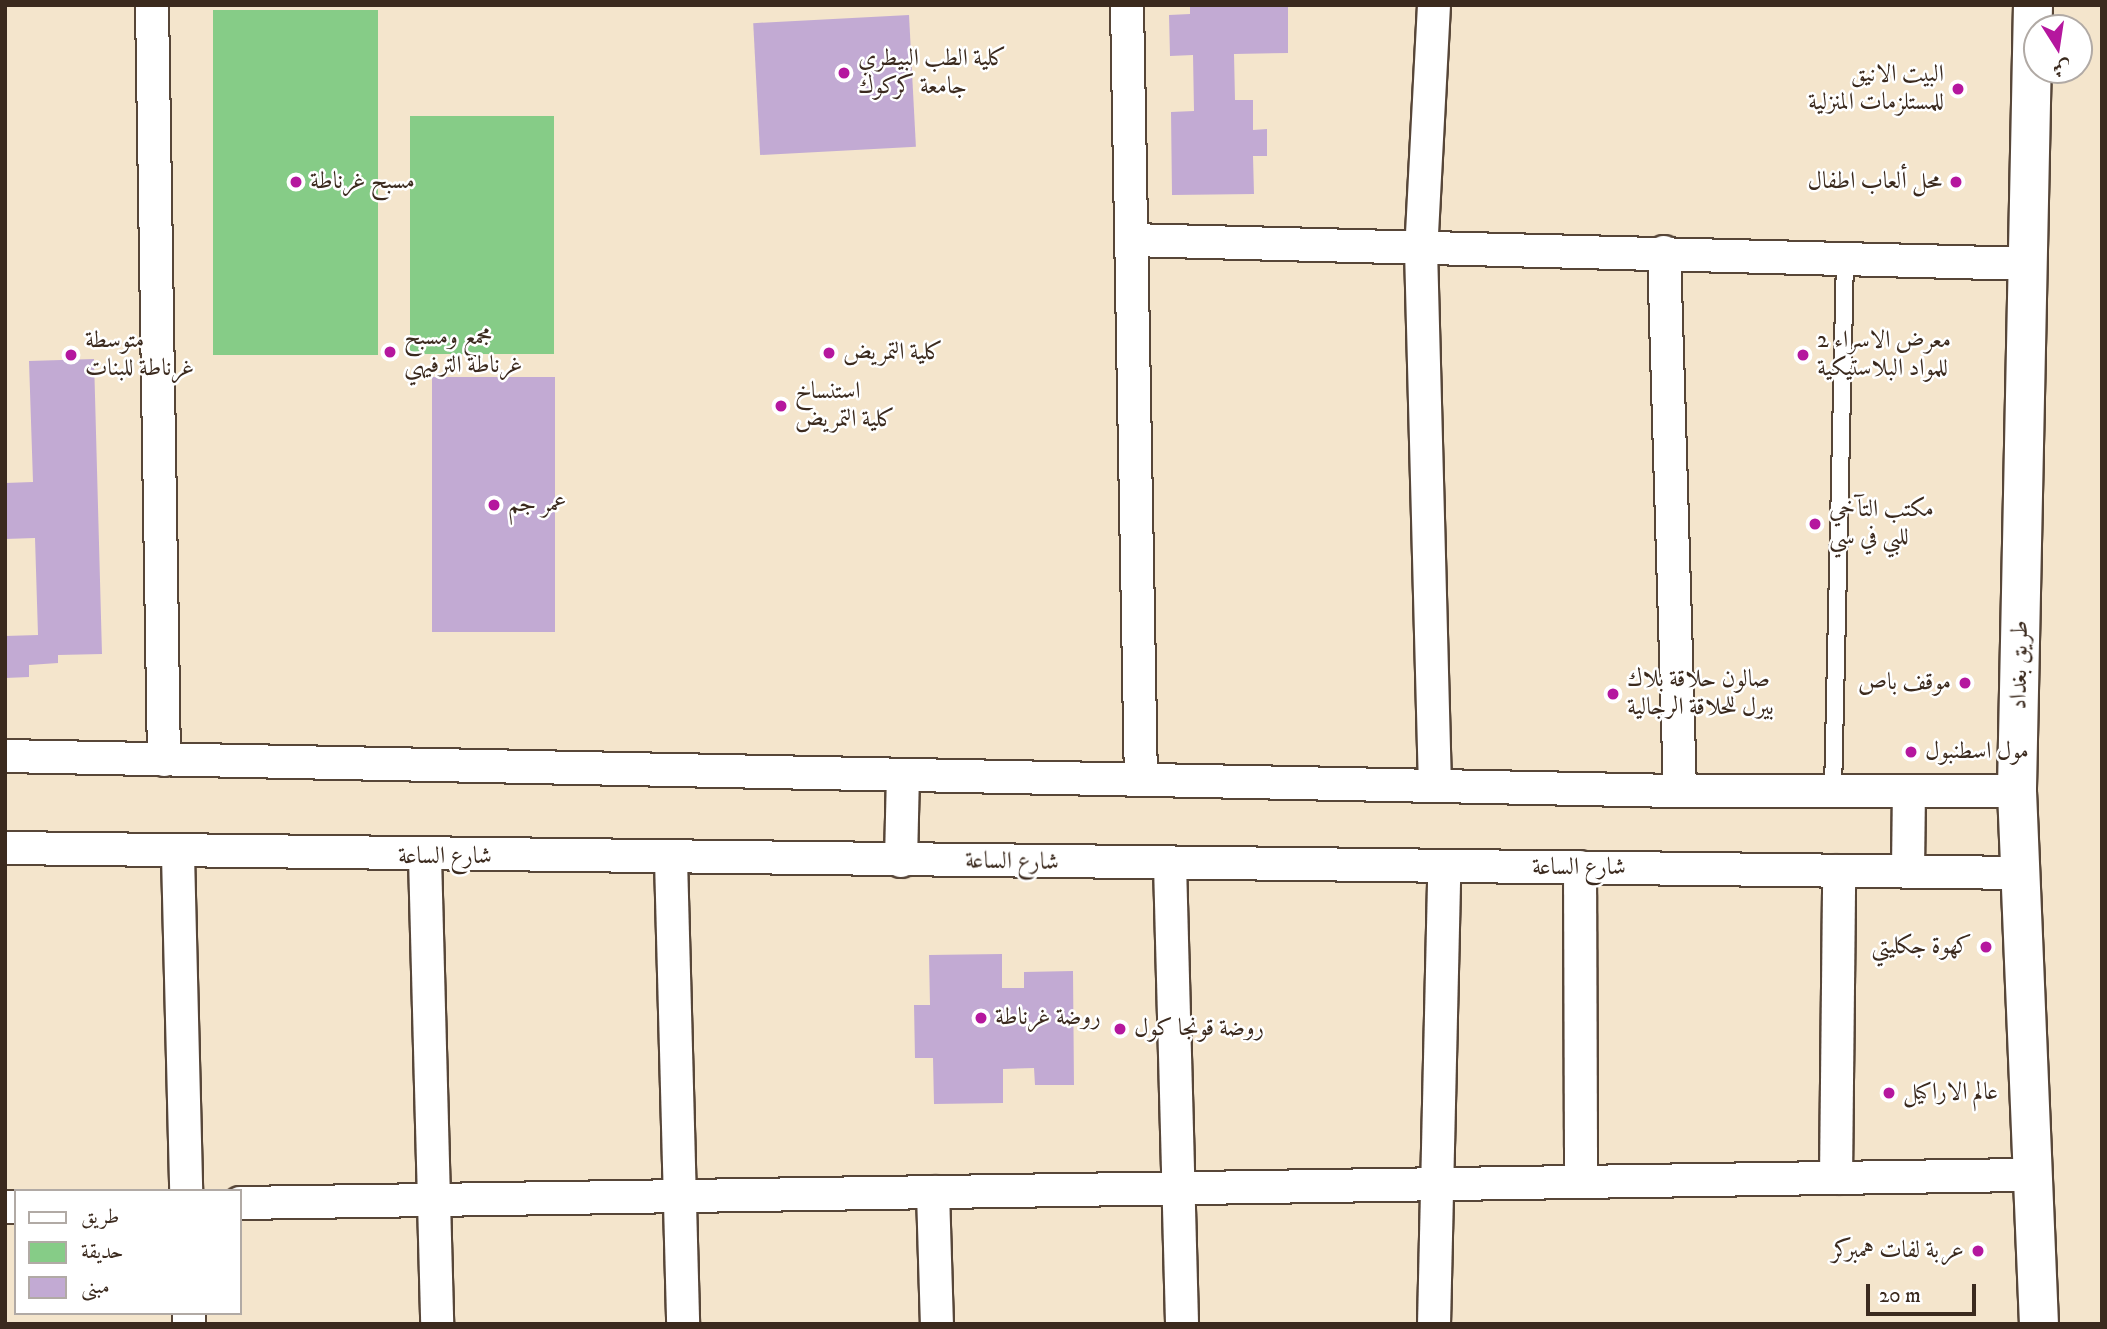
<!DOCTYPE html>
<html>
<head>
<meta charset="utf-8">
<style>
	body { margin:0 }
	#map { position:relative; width:2107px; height:1329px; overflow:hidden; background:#f4e5cc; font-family:"IM FELL DW Pica",Amiri,serif }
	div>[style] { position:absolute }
	.green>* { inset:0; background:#86cc87; transform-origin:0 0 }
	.building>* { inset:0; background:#c2aad3; transform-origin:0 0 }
	.roads { filter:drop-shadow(2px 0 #574638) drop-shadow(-2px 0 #574638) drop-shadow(0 2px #574638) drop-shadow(0 -2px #574638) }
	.lane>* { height:16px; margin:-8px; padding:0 8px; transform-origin:8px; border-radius:8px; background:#fff }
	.street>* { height:32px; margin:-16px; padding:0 16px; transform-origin:16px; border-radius:16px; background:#fff }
	.primary>* { height:38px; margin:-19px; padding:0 19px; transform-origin:19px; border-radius:19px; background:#fff }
	.dots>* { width:19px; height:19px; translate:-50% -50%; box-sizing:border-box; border:4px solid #fff; border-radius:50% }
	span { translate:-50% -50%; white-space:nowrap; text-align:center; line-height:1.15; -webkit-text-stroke:5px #fff; paint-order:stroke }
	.poi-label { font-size:24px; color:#3b2a1e }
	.left { translate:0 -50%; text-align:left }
	.right { translate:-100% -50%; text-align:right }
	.street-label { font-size:24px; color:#3b2a1e }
	.frame { position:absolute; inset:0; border:7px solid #3b2a1e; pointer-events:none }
	.legend { position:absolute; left:14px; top:1189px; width:228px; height:126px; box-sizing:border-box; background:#fff; border:2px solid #b1aaa5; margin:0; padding:9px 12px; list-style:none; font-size:21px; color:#3b2a1e }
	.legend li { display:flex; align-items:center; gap:14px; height:35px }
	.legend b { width:35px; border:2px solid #b1aaa5 }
	.north { position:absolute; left:2023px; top:14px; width:70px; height:70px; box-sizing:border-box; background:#fff; border:2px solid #b1aaa5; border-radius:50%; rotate:168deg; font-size:19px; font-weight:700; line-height:28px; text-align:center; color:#3b2a1e }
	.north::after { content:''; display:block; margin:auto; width:24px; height:32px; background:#b5179e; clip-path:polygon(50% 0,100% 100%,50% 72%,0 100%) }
	.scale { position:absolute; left:1866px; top:1284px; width:110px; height:32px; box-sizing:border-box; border:4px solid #3b2a1e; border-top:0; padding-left:9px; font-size:21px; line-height:24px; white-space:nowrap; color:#3b2a1e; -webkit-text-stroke:5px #fff; paint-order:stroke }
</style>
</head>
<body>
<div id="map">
	<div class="green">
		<div style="left:213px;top:10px;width:165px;height:345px"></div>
		<div style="left:554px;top:116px;width:238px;height:144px;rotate:90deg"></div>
	</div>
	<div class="building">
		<div style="clip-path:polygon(1190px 5px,1288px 5px,1288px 53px,1234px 54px,1235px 100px,1253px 100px,1253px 130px,1267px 129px,1267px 156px,1253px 156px,1254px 194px,1172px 195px,1171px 112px,1194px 111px,1193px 55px,1170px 56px,1169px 15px,1190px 14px)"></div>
		<div style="left:909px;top:15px;width:132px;height:156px;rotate:87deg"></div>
		<div style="clip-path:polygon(94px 359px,102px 654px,58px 655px,58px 663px,29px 665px,29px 677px,5px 678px,5px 636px,38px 635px,35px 538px,5px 539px,5px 483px,33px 482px,29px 361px)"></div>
		<div style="left:555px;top:377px;width:255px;height:123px;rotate:90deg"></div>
		<div style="clip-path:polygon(1002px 954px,1002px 988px,1024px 988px,1024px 972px,1073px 971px,1074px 1085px,1035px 1085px,1034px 1068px,1003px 1069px,1003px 1103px,934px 1104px,933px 1058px,915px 1058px,914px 1005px,930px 1005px,929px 955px)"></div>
	</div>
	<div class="roads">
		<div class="lane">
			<div style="left:1833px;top:791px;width:533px;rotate:-88.71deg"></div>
		</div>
		<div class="street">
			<div style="left:152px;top:5px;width:755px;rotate:89.09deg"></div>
			<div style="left:1127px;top:5px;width:775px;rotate:88.97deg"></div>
			<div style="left:1434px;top:5px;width:244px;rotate:93deg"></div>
			<div style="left:1421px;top:249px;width:537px;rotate:88.51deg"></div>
			<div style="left:1131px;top:240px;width:896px;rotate:1.53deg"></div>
			<div style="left:1664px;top:252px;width:539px;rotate:88.3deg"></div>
			<div style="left:5px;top:756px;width:1675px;rotate:1.2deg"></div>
			<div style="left:1680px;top:791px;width:337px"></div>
			<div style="left:5px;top:848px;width:2014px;rotate:0.71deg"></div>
			<div style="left:178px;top:855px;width:336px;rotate:88.6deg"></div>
			<div style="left:425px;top:857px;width:467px;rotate:88.5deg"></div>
			<div style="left:671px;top:859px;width:465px;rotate:88.5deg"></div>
			<div style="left:901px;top:861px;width:85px;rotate:-88.7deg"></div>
			<div style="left:1170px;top:864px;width:460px;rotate:88.5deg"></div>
			<div style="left:1580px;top:867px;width:315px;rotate:89.8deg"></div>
			<div style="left:1908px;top:870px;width:78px;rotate:-89.3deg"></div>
			<div style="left:1836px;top:1178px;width:307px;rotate:-89.4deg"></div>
			<div style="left:933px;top:1192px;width:132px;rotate:88.3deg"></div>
			<div style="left:240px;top:1203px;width:1789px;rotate:-0.9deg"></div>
			<div style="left:5px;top:1207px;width:11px"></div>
			<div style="left:189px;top:1313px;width:11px;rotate:90deg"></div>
			<div style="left:1434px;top:1324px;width:457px;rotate:-88.7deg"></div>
		</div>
		<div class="primary">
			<div style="left:2033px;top:5px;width:786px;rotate:91.17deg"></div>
			<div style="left:2017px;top:791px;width:533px;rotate:87.64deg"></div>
		</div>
	</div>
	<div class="dots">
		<div style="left:844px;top:73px;background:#b5179e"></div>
		<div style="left:1958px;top:89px;background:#b5179e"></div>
		<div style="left:296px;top:182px;background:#b5179e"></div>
		<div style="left:1956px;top:182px;background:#b5179e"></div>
		<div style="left:390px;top:352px;background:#b5179e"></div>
		<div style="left:829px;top:353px;background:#b5179e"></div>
		<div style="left:71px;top:355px;background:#b5179e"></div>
		<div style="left:1803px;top:355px;background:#b5179e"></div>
		<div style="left:781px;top:406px;background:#b5179e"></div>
		<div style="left:494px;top:505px;background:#b5179e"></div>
		<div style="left:1815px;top:524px;background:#b5179e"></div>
		<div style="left:1965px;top:683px;background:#b5179e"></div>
		<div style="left:1613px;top:694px;background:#b5179e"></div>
		<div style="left:1911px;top:752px;background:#b5179e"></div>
		<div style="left:1986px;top:947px;background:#b5179e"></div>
		<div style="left:981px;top:1018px;background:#b5179e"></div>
		<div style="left:1120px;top:1029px;background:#b5179e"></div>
		<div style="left:1889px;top:1093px;background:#b5179e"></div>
		<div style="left:1978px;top:1251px;background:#b5179e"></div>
	</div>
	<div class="poi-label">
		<span class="left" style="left:858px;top:73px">كلية الطب البيطري<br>جامعة كركوك</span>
		<span class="right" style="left:1944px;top:89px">البيت الانيق<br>للمستلزمات المنزلية</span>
		<span class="left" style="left:310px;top:182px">مسبح غرناطة</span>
		<span class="right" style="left:1942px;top:182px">محل ألعاب اطفال</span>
		<span class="left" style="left:404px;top:352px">مجمع ومسبح<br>غرناطة الترفيهي</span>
		<span class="left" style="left:85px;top:355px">متوسطة<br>غرناطة للبنات</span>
		<span class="left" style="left:1817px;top:355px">معرض الاسراء 2<br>للمواد البلاستيكية</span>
		<span class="left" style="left:843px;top:353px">كلية التمريض</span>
		<span class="left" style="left:795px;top:406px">استنساخ<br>کلیة التمریض</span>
		<span class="left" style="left:508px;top:505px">عمر جم</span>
		<span class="left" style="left:1829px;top:524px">مكتب التآخي<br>للبي في سي</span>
		<span class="left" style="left:1627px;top:694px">صالون حلاقة بلاك<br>بيرل للحلاقة الرجالية</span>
		<span class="right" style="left:1951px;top:683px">موقف باص</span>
		<span class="left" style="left:1925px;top:752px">مول اسطنبول</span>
		<span class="right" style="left:1972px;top:947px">كهوة جكليتي</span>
		<span class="left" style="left:995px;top:1018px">روضة غرناطة</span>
		<span class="left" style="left:1134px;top:1029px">روضة قونجا كول</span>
		<span class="left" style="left:1903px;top:1093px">عالم الاراكيل</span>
		<span class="right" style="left:1964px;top:1251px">عربة لفات همبركر</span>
	</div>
	<div class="street-label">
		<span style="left:2020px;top:665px;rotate:-89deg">طريق بغداد</span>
		<span style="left:445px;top:857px">شارع الساعة</span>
		<span style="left:1012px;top:862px;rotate:1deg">شارع الساعة</span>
		<span style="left:1579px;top:868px">شارع الساعة</span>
	</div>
	<div class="frame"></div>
	<ul class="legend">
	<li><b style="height:9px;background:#fff"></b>طريق</li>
	<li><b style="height:19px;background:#86cc87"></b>حديقة</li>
	<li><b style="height:19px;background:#c2aad3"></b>مبنى</li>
	</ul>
	<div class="north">ش</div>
	<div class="scale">20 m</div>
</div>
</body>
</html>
